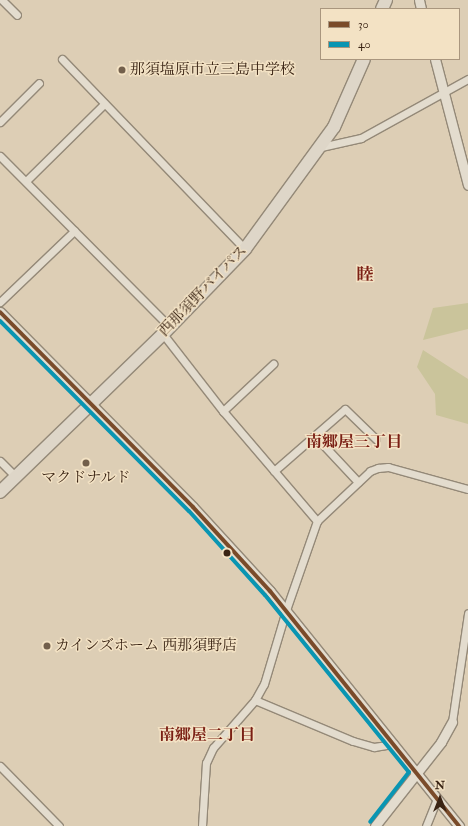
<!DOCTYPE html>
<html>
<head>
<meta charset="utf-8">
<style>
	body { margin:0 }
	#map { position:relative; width:468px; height:826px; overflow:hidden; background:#ddceb5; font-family:"IM FELL Double Pica","Noto Serif JP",serif }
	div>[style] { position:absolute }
	.green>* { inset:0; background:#cac49b }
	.roads { filter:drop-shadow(1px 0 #948978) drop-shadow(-1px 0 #948978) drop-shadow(0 1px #948978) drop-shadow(0 -1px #948978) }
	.minor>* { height:7px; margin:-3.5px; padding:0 3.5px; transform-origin:3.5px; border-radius:3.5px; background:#e3dcce }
	.tertiary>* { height:9px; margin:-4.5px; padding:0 4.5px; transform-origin:4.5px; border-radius:4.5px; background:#e3dcce }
	.trunk>* { height:12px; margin:-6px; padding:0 6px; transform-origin:6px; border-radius:6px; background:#ded6c8 }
	.bus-1>* { height:4px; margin:-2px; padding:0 2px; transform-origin:2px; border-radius:2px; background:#7a4b2a }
	.bus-2>* { height:4px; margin:-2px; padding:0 2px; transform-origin:2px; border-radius:2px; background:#0995b2 }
	.dots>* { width:11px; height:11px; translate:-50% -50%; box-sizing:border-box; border:2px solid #f3e2c4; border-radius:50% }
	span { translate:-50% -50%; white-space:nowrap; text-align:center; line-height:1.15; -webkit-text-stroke:3px #f3e2c4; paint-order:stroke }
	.poi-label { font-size:15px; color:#3a2414 }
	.left { translate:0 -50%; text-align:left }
	.street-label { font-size:15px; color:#3a2414 }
	.neighbourhood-label { font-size:16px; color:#7a1f14; font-weight:700 }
	.quarter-label { font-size:17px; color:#7a1f14; font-weight:700 }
	.legend { position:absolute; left:320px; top:8px; width:140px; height:52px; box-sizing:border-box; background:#f3e2c4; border:1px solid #a9967e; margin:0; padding:5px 7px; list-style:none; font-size:12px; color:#3a2414 }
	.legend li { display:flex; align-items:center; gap:8px; height:20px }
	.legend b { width:20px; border:1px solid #a9967e }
	.north { position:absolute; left:420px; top:778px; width:40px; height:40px; -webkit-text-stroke:3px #f3e2c4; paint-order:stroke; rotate:0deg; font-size:11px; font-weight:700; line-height:16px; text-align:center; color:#3a2414 }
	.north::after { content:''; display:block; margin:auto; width:14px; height:18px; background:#3a2414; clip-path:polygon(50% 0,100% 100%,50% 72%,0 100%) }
</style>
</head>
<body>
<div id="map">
	<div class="green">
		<div style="clip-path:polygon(468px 303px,468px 329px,423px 340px,433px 308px)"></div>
		<div style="clip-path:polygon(423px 350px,468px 379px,468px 424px,436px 415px,435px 394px,417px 367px)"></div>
	</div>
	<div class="roads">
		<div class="minor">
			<div style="left:2px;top:0;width:21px;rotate:45deg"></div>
			<div style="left:62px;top:59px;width:264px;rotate:46.1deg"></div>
			<div style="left:0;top:122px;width:55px;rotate:-45deg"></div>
			<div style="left:321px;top:147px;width:41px;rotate:-12.7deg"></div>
			<div style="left:361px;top:138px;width:122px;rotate:-28.9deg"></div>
			<div style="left:0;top:156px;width:240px;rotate:45.2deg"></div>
			<div style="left:26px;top:181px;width:110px;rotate:-44.6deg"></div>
			<div style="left:0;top:302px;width:103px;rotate:-43.8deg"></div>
			<div style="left:163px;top:334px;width:98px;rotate:52.1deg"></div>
			<div style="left:223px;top:411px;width:145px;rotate:49.5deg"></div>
			<div style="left:223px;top:411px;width:69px;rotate:-43.2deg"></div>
			<div style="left:315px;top:436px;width:63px;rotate:46.9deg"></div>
			<div style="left:0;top:461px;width:23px;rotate:45deg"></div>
			<div style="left:274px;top:471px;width:94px;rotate:-41.1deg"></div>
			<div style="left:345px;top:409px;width:43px;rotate:44.1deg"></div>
			<div style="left:255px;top:700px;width:106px;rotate:22.7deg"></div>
			<div style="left:353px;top:741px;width:22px;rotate:16deg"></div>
			<div style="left:374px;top:747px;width:20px;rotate:-9deg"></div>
			<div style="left:452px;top:722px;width:110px;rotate:-81.6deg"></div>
			<div style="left:0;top:766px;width:84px;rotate:45.5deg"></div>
			<div style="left:202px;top:826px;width:63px;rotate:-86.4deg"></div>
			<div style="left:206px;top:763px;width:17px;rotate:-65deg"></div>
			<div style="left:213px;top:748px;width:64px;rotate:-48.8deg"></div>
			<div style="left:255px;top:700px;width:18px;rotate:-61deg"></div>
			<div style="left:264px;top:684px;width:77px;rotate:-73.4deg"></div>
			<div style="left:286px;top:610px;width:94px;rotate:-70.8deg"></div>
			<div style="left:317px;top:521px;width:73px;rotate:-43.3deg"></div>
			<div style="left:370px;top:471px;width:9px;rotate:-21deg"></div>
			<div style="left:378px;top:468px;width:10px;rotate:-6deg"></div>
			<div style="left:388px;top:467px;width:83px;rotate:15.4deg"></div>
			<div style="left:426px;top:826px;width:29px;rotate:-68deg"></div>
		</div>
		<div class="tertiary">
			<div style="left:419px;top:0;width:9px;rotate:77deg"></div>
			<div style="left:435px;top:59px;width:130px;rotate:75.3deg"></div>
			<div style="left:0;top:312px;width:274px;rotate:45.3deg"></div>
			<div style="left:193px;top:507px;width:114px;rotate:47.5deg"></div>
			<div style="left:270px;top:591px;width:302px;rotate:51.2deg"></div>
			<div style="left:375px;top:826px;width:107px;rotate:-51.8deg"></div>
			<div style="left:441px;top:742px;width:23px;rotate:-61deg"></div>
		</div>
		<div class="trunk">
			<div style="left:382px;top:9px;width:10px;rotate:-66deg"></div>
			<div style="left:0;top:492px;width:227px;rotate:-44.1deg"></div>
			<div style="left:163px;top:334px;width:118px;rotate:-46deg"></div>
			<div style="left:245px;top:249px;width:151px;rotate:-53.9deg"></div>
			<div style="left:334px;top:127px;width:74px;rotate:-66.2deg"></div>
		</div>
	</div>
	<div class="bus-1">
		<div style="left:0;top:312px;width:274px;rotate:45.3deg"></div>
		<div style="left:193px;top:507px;width:114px;rotate:47.5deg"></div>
		<div style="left:270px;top:591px;width:302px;rotate:51.2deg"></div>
	</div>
	<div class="bus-2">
		<div style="left:0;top:321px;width:268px;rotate:45.2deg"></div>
		<div style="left:189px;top:511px;width:113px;rotate:47.9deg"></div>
		<div style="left:265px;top:595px;width:228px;rotate:50.9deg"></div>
		<div style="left:409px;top:772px;width:63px;rotate:128deg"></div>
	</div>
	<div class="dots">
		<div style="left:122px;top:70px;background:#73604c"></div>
		<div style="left:86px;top:463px;background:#73604c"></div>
		<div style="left:227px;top:553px;background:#3a2414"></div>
		<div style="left:47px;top:646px;background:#73604c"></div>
	</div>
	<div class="poi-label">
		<span class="left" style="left:130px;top:70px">那須塩原市立三島中学校</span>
		<span style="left:86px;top:478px">マクドナルド</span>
		<span class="left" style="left:55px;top:646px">カインズホーム 西那須野店</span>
	</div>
	<div class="street-label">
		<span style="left:203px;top:291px;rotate:-46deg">西那須野バイパス</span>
	</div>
	<div class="neighbourhood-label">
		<span style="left:354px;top:442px">南郷屋三丁目</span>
		<span style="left:207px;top:735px">南郷屋二丁目</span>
	</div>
	<div class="quarter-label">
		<span style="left:365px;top:275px">睦</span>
	</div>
	<ul class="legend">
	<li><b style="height:5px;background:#7a4b2a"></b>30</li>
	<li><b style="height:5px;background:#0995b2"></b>40</li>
	</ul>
	<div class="north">N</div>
</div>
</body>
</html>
